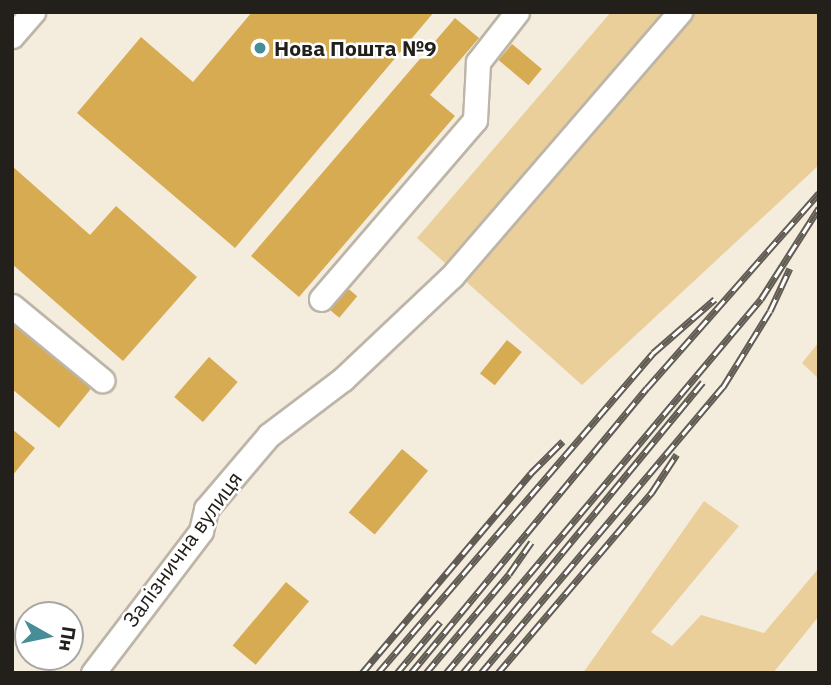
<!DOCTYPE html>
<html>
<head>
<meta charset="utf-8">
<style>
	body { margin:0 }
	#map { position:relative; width:831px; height:685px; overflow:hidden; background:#f4ecdd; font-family:"IBM Plex Sans",sans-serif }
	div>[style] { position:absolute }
	.green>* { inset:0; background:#eacf9b }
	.building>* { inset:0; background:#d7ab51; transform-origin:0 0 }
	.roads { filter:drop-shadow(2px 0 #bdb5a7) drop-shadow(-2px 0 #bdb5a7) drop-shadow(0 2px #bdb5a7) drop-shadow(0 -2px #bdb5a7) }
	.minor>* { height:23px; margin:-11.5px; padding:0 11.5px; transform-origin:11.5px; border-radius:11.5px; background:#fff }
	.rail>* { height:7px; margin-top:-3.5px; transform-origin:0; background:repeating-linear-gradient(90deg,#fff 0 13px,#605b53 0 26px); box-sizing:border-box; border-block:2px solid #605b53 }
	.dots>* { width:19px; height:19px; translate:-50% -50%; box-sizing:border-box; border:4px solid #fff; border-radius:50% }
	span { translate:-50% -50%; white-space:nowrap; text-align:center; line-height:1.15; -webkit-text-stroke:5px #fff; paint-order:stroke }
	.poi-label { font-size:21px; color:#23201b; font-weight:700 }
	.left { translate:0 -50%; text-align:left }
	.street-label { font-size:21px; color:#23201b }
	.frame { position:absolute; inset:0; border:14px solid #23201b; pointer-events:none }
	.north { position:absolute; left:14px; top:601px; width:70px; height:70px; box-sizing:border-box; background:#fff; border:2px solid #a7a6a4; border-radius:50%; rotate:99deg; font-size:19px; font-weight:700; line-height:28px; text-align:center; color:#23201b }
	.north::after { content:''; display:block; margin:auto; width:24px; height:32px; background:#468d95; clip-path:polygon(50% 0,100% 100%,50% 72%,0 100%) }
</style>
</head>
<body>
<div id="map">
	<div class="green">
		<div style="clip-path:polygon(611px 12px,819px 12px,819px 165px,582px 385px,417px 238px)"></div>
		<div style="clip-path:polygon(819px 342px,819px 379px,802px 363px)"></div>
		<div style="clip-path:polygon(704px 501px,739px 526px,651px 632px,672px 646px,701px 615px,764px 633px,819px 568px,819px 616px,773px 673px,583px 673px)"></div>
	</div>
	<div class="building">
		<div style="clip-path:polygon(252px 12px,434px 12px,235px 248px,77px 113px,141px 37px,193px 82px)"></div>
		<div style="clip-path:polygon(455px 18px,479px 38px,430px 95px,455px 116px,299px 297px,251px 256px)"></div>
		<div style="left:512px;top:44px;width:39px;height:21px;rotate:40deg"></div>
		<div style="clip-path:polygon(12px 166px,90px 235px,116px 206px,197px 277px,123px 361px,12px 264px)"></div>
		<div style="left:345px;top:286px;width:16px;height:28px;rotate:40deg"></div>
		<div style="clip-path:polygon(12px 317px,94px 385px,59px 428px,12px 389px)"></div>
		<div style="left:507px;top:340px;width:19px;height:43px;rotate:39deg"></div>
		<div style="left:209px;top:357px;width:38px;height:53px;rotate:41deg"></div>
		<div style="clip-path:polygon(12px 429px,35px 448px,12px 476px)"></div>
		<div style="left:402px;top:449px;width:34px;height:83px;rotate:40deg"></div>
		<div style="left:286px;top:582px;width:30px;height:83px;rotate:40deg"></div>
	</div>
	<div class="roads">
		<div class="minor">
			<div style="left:12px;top:36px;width:32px;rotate:-49deg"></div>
			<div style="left:321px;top:299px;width:236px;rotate:-49.3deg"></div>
			<div style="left:475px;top:120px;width:58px;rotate:-87deg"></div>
			<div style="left:478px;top:62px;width:63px;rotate:-52deg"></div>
			<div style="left:12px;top:306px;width:117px;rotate:39.4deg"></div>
			<div style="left:93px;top:673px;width:178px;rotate:-52.7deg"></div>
			<div style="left:201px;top:531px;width:23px;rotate:-77deg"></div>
			<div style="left:206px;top:509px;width:97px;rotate:-49.6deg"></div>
			<div style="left:269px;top:435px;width:93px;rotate:-37.1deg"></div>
			<div style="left:343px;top:379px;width:150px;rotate:-43.4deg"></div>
			<div style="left:452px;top:276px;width:349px;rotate:-49.2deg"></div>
		</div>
	</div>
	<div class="rail">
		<div style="left:362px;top:673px;width:262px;rotate:-49.8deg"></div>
		<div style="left:531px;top:473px;width:45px;rotate:-45deg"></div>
		<div style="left:378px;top:673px;width:422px;rotate:-49.3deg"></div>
		<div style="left:653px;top:353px;width:82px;rotate:-41.1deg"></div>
		<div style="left:397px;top:673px;width:67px;rotate:-49.9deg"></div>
		<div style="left:411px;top:673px;width:370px;rotate:-50.4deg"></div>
		<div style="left:647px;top:388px;width:260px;rotate:-48.6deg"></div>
		<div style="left:426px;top:673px;width:129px;rotate:-50deg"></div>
		<div style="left:509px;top:574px;width:39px;rotate:-55deg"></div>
		<div style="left:446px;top:673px;width:489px;rotate:-49.9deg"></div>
		<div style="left:761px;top:299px;width:108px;rotate:-57.5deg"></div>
		<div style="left:463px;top:673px;width:377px;rotate:-50.5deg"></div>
		<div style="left:481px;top:673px;width:375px;rotate:-49.8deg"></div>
		<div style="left:723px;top:387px;width:89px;rotate:-58.3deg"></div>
		<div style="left:770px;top:311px;width:47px;rotate:-65.1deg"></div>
		<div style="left:498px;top:673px;width:238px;rotate:-49.6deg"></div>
		<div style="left:652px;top:492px;width:45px;rotate:-56.7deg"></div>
	</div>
	<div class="dots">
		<div style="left:260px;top:48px;background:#468d95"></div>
	</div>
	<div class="poi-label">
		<span class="left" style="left:274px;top:48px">Нова Пошта №9</span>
	</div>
	<div class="street-label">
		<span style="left:182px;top:549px;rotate:-54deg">Залізнична вулиця</span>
	</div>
	<div class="frame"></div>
	<div class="north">Пн</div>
</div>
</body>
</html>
